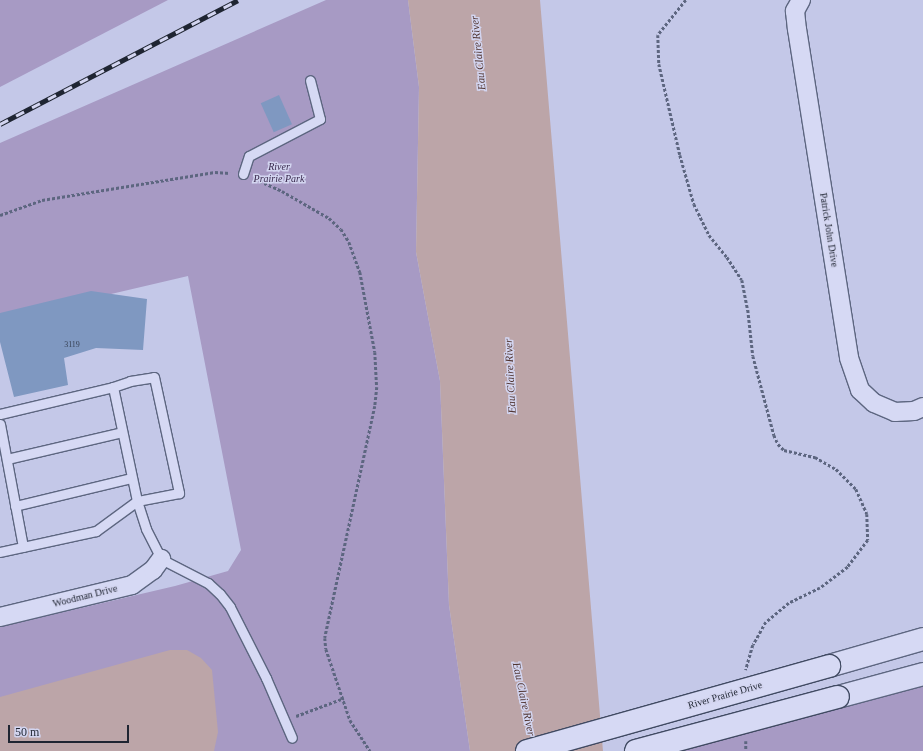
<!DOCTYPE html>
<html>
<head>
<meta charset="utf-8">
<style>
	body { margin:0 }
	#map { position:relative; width:923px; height:751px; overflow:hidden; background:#c4c8e8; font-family:Georgia,serif }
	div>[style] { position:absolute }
	.green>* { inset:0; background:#a79ac4 }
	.water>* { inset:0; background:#bca5a8 }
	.building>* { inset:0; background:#7f98c1; transform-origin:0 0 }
	.path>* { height:2.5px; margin-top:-1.25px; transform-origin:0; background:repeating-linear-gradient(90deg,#5d6680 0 3px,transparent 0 5px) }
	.roads { filter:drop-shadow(1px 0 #5d6680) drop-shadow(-1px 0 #5d6680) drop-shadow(0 1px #5d6680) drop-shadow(0 -1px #5d6680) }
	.lane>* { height:9px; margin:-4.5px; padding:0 4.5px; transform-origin:4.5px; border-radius:4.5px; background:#d6d9f4 }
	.street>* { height:18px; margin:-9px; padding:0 9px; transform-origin:9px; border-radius:9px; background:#d6d9f4 }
	.secondary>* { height:22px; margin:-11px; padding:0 11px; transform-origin:11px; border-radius:11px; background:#d6d9f4 }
	.rail>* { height:4.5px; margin-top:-2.25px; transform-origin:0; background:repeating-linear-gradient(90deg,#d3d5f0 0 9px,#1f2532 0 18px); box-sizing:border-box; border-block:1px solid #1f2532 }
	.bridges { filter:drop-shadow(1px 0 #404a62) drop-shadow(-1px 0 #404a62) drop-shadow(0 1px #404a62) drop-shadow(0 -1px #404a62) }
	.secondary-bridge>* { height:22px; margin:-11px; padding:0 11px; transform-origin:11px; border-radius:11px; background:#d6d9f4 }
	span { translate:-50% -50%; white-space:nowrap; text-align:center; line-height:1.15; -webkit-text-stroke:3px #d3d5f0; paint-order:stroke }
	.number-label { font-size:8px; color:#374256 }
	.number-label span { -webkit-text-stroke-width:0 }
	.park-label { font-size:10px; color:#38284c; font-style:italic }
	.street-label { font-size:10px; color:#1f2532 }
	.water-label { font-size:11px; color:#503430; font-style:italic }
	.scale { position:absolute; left:8px; top:725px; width:121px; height:18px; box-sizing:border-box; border:2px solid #1f2532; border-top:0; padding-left:5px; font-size:12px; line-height:14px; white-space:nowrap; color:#1f2532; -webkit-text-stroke:3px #d3d5f0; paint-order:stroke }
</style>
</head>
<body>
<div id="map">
	<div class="green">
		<div style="clip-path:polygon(0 0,168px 0,0 87px)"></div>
		<div style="clip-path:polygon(326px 0,408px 0,419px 87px,416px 252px,440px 381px,449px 605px,470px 751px,0 751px,0 627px,175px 586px,228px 571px,241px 550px,188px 276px,0 320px,0 143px)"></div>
		<div style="clip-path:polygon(923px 680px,923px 751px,646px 751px)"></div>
	</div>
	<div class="water">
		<div style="clip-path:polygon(408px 0,540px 0,603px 751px,470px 751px,449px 605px,440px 381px,416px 252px,419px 87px)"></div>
		<div style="clip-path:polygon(170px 650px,187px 650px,201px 658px,212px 670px,218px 732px,214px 751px,0 751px,0 697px)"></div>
	</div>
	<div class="building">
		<div style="left:279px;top:95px;width:32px;height:20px;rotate:66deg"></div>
		<div style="clip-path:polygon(91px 291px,147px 299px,143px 350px,96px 348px,64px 358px,68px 385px,14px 397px,0 342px,0 313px)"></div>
	</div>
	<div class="path">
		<div style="left:686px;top:0;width:45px;rotate:128.7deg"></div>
		<div style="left:658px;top:35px;width:29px;rotate:88deg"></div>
		<div style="left:659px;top:64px;width:93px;rotate:77deg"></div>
		<div style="left:680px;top:155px;width:51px;rotate:74.1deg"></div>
		<div style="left:694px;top:204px;width:34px;rotate:64deg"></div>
		<div style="left:709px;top:235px;width:28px;rotate:51deg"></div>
		<div style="left:727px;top:257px;width:27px;rotate:57deg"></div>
		<div style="left:742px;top:280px;width:31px;rotate:79deg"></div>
		<div style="left:748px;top:310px;width:46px;rotate:83.8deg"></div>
		<div style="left:753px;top:356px;width:82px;rotate:75.1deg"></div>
		<div style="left:774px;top:435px;width:10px;rotate:66deg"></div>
		<div style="left:778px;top:444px;width:8px;rotate:45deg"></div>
		<div style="left:784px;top:450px;width:32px;rotate:13deg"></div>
		<div style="left:815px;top:457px;width:24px;rotate:30deg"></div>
		<div style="left:836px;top:469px;width:28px;rotate:45deg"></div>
		<div style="left:856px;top:489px;width:27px;rotate:66deg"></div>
		<div style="left:867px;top:514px;width:26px;rotate:88deg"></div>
		<div style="left:868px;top:540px;width:34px;rotate:127deg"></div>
		<div style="left:848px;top:567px;width:35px;rotate:143deg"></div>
		<div style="left:820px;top:588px;width:34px;rotate:154deg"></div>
		<div style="left:789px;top:603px;width:30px;rotate:140deg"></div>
		<div style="left:766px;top:622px;width:26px;rotate:119deg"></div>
		<div style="left:753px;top:645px;width:26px;rotate:106deg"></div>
		<div style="left:255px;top:179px;width:30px;rotate:24deg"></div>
		<div style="left:282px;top:191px;width:54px;rotate:29.9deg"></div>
		<div style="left:329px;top:218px;width:16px;rotate:43deg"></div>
		<div style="left:341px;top:229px;width:15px;rotate:58deg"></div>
		<div style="left:349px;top:242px;width:32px;rotate:70deg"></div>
		<div style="left:360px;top:272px;width:81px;rotate:79.4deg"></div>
		<div style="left:375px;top:352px;width:35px;rotate:87deg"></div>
		<div style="left:377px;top:387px;width:19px;rotate:96deg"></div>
		<div style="left:375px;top:406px;width:237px;rotate:102.2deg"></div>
		<div style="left:325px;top:638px;width:11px;rotate:85deg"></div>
		<div style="left:326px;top:649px;width:75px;rotate:71.3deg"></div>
		<div style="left:350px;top:720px;width:37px;rotate:57deg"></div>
		<div style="left:0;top:215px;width:45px;rotate:-19.7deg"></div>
		<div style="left:42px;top:200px;width:175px;rotate:-9.2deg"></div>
		<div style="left:215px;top:172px;width:15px;rotate:4deg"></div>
		<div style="left:296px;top:716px;width:51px;rotate:-20.6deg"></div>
		<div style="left:746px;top:741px;width:10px;rotate:90deg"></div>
	</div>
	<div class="roads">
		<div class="lane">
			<div style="left:243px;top:174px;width:19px;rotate:-72deg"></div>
			<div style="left:249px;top:156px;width:80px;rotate:-27.5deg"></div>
			<div style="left:320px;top:119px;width:40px;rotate:-104.4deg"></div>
			<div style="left:113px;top:387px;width:18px;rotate:-19deg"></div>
			<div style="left:130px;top:381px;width:24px;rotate:-9deg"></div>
			<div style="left:154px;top:377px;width:119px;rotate:77.8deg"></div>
			<div style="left:179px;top:493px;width:43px;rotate:169.2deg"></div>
			<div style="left:137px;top:501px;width:29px;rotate:72deg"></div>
			<div style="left:146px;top:529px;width:34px;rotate:63deg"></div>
			<div style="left:161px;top:559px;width:53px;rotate:27.1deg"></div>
			<div style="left:208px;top:583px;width:16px;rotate:43deg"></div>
			<div style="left:220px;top:594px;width:16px;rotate:52deg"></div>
			<div style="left:230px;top:607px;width:80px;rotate:63.1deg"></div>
			<div style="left:266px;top:678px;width:65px;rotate:66.6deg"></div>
			<div style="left:0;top:414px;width:116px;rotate:-13.4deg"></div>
			<div style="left:113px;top:387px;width:116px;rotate:78.1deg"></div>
			<div style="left:137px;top:501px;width:51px;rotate:143.8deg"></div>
			<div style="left:96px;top:531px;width:98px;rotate:167.7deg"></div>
			<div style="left:0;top:424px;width:125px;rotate:79.4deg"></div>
			<div style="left:7px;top:459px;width:118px;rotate:-13.2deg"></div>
			<div style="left:15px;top:506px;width:119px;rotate:-13.6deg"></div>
		</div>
		<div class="street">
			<div style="left:801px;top:0;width:13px;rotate:119deg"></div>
			<div style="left:795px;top:11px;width:18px;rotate:84deg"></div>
			<div style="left:797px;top:29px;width:333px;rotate:81deg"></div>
			<div style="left:849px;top:358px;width:34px;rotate:71deg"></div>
			<div style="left:860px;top:390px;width:19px;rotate:43deg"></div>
			<div style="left:874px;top:403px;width:23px;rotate:23deg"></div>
			<div style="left:895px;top:412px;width:19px;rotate:-3deg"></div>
			<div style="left:914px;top:411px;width:10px;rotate:-24deg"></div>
			<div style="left:0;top:617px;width:136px;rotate:-13.6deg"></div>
			<div style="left:132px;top:585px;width:26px;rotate:-36deg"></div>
			<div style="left:153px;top:570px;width:14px;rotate:-54deg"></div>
		</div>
		<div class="secondary">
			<div style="left:829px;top:666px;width:98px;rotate:-16deg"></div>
			<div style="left:838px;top:697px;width:88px;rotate:-15.1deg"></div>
		</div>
	</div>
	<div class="rail">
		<div style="left:0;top:124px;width:268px;rotate:-27.5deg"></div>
	</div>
	<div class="bridges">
		<div class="secondary-bridge">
			<div style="left:527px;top:751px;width:314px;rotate:-15.7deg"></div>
			<div style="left:636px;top:751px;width:209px;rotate:-15deg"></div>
		</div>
	</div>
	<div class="number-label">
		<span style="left:72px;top:345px">3119</span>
	</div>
	<div class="park-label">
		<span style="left:279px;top:172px">River<br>Prairie Park</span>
	</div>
	<div class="street-label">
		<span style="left:829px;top:230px;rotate:81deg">Patrick John Drive</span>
		<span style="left:85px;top:596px;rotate:-14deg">Woodman Drive</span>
		<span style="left:725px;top:695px;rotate:-16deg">River Prairie Drive</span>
	</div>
	<div class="water-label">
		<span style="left:478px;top:53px;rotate:-96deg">Eau Claire River</span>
		<span style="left:510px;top:376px;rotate:-93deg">Eau Claire River</span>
		<span style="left:524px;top:699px;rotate:78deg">Eau Claire River</span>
	</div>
	<div class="scale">50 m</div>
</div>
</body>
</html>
